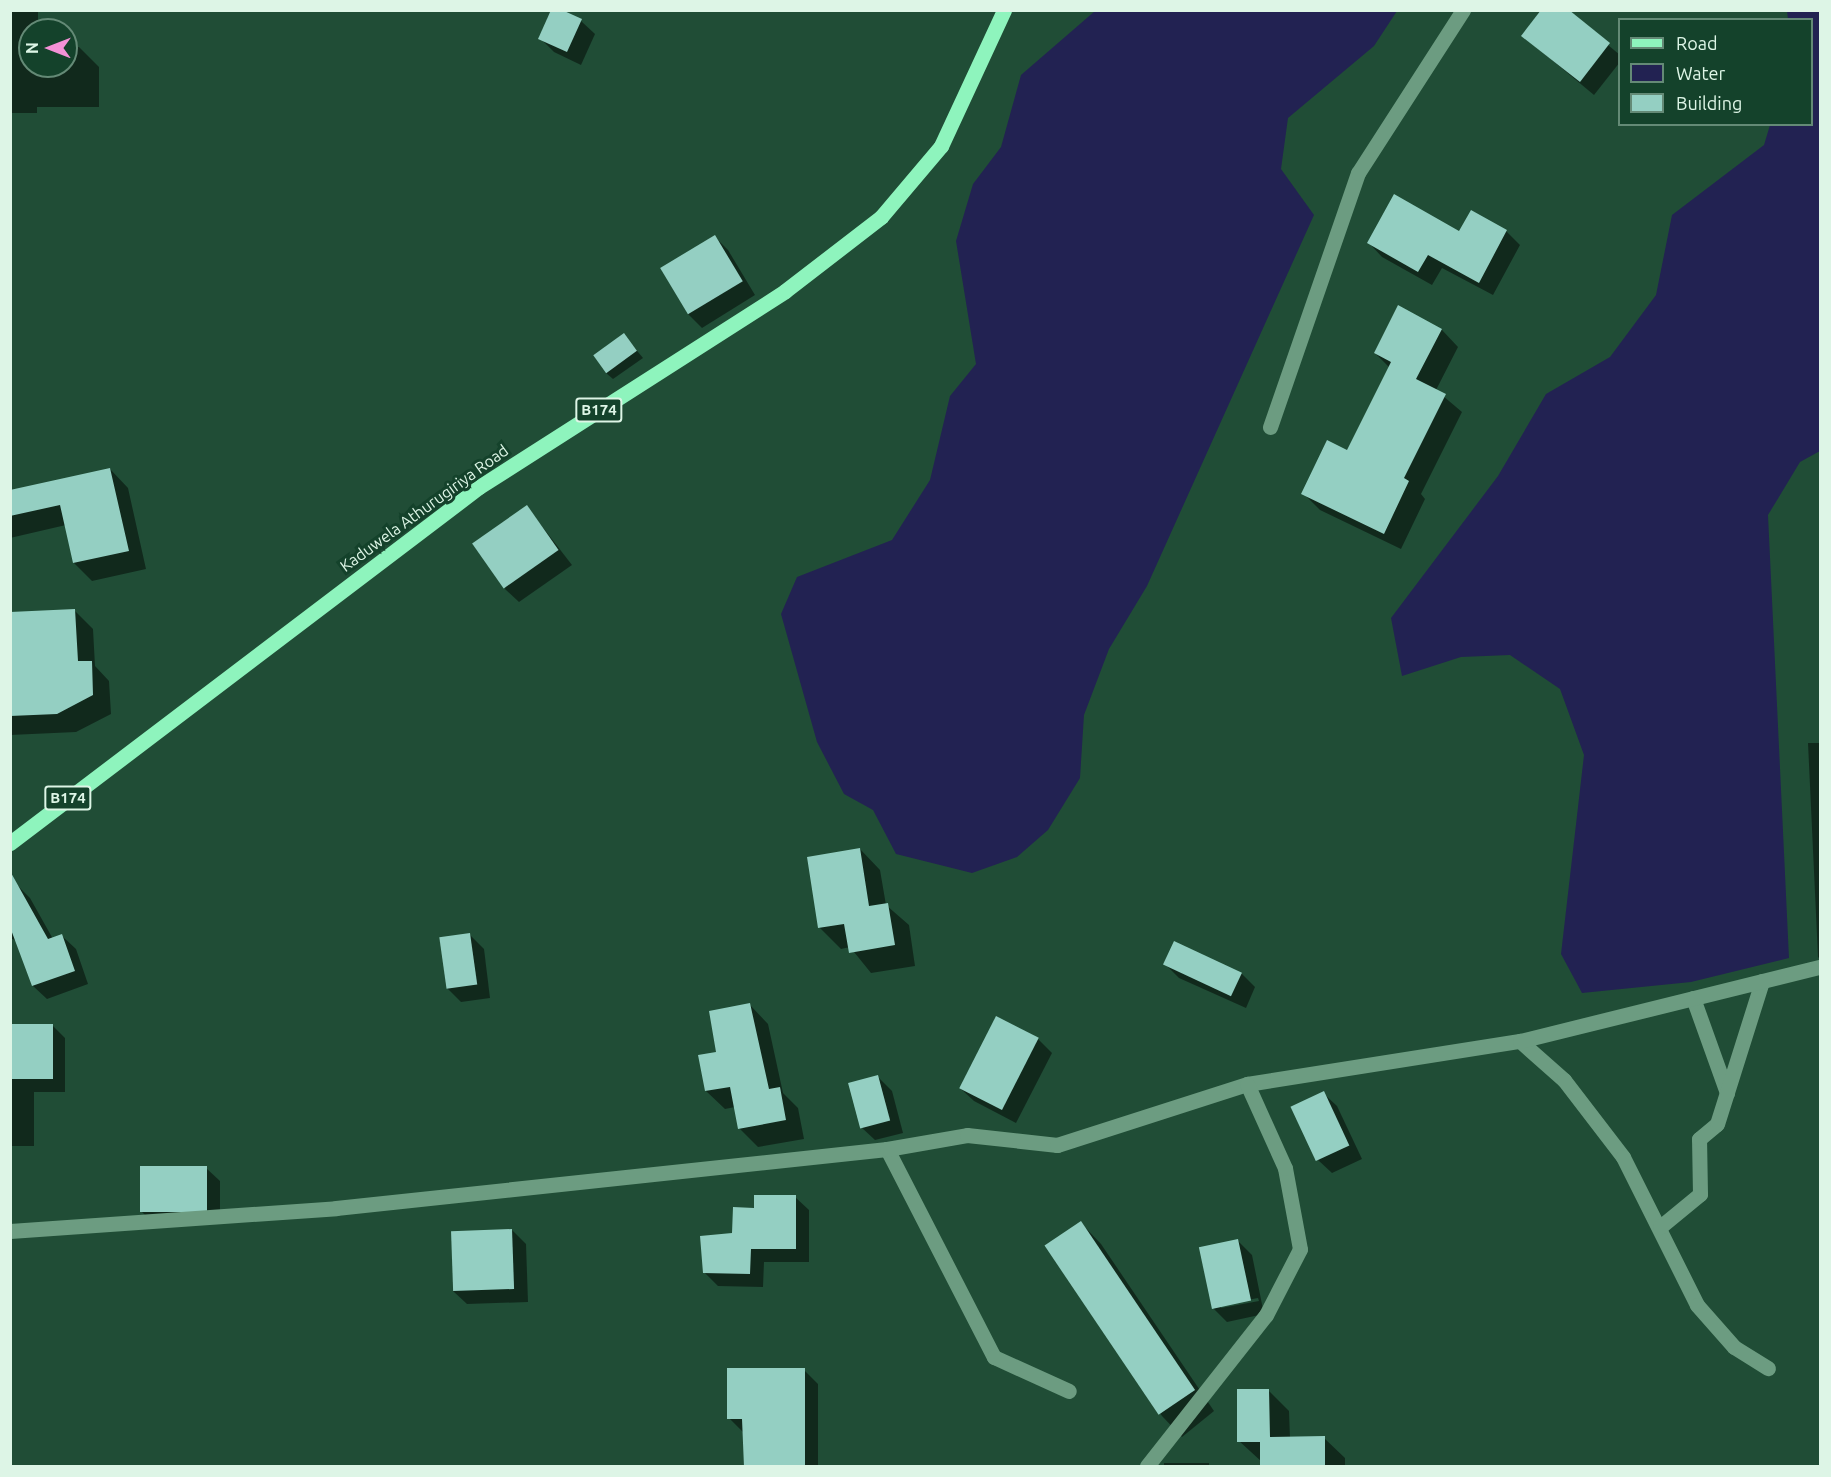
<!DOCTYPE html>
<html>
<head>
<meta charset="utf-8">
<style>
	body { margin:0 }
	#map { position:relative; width:1831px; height:1477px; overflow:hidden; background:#204d36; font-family:Ubuntu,sans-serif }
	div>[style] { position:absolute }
	.water>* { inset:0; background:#222252 }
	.shadow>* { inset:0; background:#0007; transform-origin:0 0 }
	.building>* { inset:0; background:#94cfc2; transform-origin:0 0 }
	.minor>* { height:15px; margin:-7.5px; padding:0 7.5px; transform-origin:7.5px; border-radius:7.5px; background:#6c9c81 }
	.major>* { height:15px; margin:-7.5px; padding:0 7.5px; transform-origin:7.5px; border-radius:7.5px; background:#8ef4bd }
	span { translate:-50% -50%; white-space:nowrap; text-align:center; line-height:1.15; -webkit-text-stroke:6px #14422b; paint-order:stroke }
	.shield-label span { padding:2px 4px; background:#14422b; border:2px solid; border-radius:4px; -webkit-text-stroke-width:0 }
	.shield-label { font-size:15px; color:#ddf5e6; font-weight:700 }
	.street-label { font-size:16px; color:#ddf5e6 }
	.frame { position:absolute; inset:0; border:12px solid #ddf5e6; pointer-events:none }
	.legend { position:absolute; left:1618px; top:18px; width:195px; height:108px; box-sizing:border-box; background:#14422b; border:2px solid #648a76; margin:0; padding:8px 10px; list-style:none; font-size:18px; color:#ddf5e6 }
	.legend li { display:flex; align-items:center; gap:12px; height:30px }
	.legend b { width:30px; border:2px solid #648a76 }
	.north { position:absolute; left:18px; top:18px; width:60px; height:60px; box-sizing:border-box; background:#14422b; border:2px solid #648a76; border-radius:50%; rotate:270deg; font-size:16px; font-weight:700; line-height:24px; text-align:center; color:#ddf5e6 }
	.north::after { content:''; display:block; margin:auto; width:21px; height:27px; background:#f391d6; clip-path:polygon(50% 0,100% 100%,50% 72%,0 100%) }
</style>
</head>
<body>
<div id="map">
	<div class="water">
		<div style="clip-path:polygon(1095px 11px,1397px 11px,1374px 46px,1288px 118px,1281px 169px,1314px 215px,1147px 586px,1109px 649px,1084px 715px,1080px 778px,1048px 830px,1017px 857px,972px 873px,896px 854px,873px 810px,844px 794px,817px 742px,781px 614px,797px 577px,892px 540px,930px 480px,950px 396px,976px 364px,956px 241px,973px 184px,1001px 147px,1021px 75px)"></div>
		<div style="clip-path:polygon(1787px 11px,1820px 11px,1820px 451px,1800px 462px,1768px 515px,1789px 958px,1691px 982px,1582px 993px,1561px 954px,1584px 755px,1560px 689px,1510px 655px,1461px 657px,1402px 676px,1391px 618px,1498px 476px,1546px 394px,1610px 357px,1656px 295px,1672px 215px,1764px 145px,1770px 125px,1812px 124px,1812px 20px,1788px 19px)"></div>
	</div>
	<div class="shadow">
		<div style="clip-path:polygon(10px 10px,38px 10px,38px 30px,30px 30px,30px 66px,66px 66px,66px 47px,79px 47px,99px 67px,99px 107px,37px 107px,37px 113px,10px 113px)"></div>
		<div style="clip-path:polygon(559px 10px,581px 21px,595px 34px,581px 65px,554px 52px,540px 38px)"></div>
		<div style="clip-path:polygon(1566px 10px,1620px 55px,1620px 62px,1594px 95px,1523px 36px)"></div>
		<div style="clip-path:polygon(1506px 231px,1520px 245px,1493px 295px,1442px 268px,1432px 285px,1382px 257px,1369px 243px)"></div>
		<div style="clip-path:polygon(715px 237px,728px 250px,755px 295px,702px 328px,688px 314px)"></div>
		<div style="clip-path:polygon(1399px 308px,1442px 330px,1458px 347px,1436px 390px,1462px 412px,1421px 494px,1425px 499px,1401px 549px,1320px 510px,1303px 493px,1348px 452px,1390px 368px,1375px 353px)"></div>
		<div style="clip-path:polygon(624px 335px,643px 358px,613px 379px,606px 373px)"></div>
		<div style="clip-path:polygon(110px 469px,128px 488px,146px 569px,92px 581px,74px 563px,66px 525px,10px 538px,10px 491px)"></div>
		<div style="clip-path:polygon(527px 507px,572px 565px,519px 602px,505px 589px)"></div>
		<div style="clip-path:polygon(75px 611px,93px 629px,95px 666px,109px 681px,111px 714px,76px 732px,10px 735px,10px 614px)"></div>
		<div style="clip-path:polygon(1808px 743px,1820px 743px,1820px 959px,1818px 957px)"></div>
		<div style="clip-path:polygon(860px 849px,880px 870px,886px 905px,909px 925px,915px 966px,871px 973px,850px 947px,841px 949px,820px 928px,809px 858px)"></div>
		<div style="clip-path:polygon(16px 884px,30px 898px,53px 939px,62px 936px,76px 949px,88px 984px,47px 999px,33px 986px,17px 941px,10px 938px,10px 887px)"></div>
		<div style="clip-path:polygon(470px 935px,484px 949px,490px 998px,461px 1002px,447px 988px)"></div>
		<div style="clip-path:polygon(1165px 964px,1241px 973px,1255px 987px,1246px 1008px,1179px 978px)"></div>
		<div style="clip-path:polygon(750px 1005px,768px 1024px,783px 1093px,798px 1108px,804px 1139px,758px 1147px,739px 1128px,735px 1107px,725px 1109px,706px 1091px,718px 1053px)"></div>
		<div style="clip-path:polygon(10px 1025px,52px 1025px,65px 1038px,65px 1092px,34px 1092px,34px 1146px,10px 1146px)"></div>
		<div style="clip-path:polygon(1038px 1039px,1052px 1053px,1016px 1123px,974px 1101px,960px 1088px)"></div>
		<div style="clip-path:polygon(878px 1077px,892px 1091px,903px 1133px,875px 1140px,861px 1127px)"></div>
		<div style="clip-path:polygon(1323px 1093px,1337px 1106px,1362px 1159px,1332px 1173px,1318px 1160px)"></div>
		<div style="clip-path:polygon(206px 1168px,220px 1181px,220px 1221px,155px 1225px,141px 1211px)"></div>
		<div style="left:10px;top:1194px;width:3px;height:48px;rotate:45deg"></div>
		<div style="clip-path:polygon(795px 1197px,809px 1210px,809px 1262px,764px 1262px,763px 1287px,718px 1286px,704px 1272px,756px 1209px)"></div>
		<div style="clip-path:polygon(1081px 1223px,1101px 1244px,1214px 1411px,1182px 1437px,1162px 1416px,1047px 1247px)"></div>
		<div style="clip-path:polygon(512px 1230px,526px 1244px,528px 1302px,467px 1304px,453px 1291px)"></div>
		<div style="clip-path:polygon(evenodd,1238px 1241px,1252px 1255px,1264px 1314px,1227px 1322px,1213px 1308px,1238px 1241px,1258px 1298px,1259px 1301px,1221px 1308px,1221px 1305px,1258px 1298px)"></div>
		<div style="clip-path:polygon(804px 1370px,818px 1384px,818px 1466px,745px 1466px,743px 1432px,729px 1418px)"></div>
		<div style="clip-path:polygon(1268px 1390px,1289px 1411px,1290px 1438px,1324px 1438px,1345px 1458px,1345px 1466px,1262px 1466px,1262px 1462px,1239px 1441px)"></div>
		<div style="left:1164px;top:1463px;width:45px;height:3px"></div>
	</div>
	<div class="building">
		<div style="clip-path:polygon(551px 10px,562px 10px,582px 19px,567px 52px,538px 39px)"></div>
		<div style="clip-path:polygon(1541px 10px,1569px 10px,1610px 43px,1580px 82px,1521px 36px)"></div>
		<div style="clip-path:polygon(1394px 194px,1459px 231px,1471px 210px,1507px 230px,1479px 283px,1428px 255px,1418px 272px,1367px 243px)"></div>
		<div style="left:715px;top:235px;width:54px;height:64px;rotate:59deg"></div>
		<div style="clip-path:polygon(1398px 305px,1442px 329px,1416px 379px,1446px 394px,1404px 478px,1409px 481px,1384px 534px,1301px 494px,1327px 440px,1347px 450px,1391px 362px,1374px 353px)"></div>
		<div style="left:624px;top:333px;width:22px;height:38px;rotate:54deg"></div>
		<div style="clip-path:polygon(110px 468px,129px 551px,73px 563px,60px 505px,10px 516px,10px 490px)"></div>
		<div style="left:527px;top:505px;width:55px;height:67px;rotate:55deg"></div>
		<div style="clip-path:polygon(75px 609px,78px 661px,92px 661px,93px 695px,57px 714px,10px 716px,10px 612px)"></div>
		<div style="clip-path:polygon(860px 848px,869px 906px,888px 903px,895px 945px,849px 953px,844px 924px,818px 928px,807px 857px)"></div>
		<div style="clip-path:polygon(10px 871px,48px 939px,62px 934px,75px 971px,32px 986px,10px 927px)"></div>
		<div style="left:470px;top:933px;width:52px;height:31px;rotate:82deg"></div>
		<div style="left:1174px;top:941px;width:75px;height:26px;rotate:25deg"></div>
		<div style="clip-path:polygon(750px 1003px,769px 1089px,780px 1087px,786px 1120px,738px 1129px,730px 1087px,705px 1091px,698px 1055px,716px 1052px,709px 1011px)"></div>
		<div style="left:996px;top:1016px;width:48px;height:81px;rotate:27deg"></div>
		<div style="left:10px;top:1024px;width:43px;height:55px"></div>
		<div style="left:878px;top:1075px;width:47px;height:31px;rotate:75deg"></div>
		<div style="left:1324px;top:1091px;width:60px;height:37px;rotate:65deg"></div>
		<div style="left:140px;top:1166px;width:67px;height:46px"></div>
		<div style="clip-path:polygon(754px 1195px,796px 1195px,796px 1249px,751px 1249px,750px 1274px,703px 1273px,700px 1236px,732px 1233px,733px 1207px,754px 1208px)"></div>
		<div style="left:1081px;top:1221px;width:204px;height:44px;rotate:56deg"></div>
		<div style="left:512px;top:1229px;width:60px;height:61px;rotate:88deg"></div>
		<div style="left:1238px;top:1239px;width:63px;height:40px;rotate:78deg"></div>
		<div style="clip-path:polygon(727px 1368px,805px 1368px,805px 1467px,744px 1467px,742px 1419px,727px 1419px)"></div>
		<div style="clip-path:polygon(1237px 1389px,1269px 1389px,1270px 1437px,1325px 1436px,1325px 1467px,1260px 1467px,1260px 1442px,1237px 1442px)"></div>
	</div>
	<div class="minor">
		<div style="left:1270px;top:427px;width:269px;rotate:-70.9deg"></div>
		<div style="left:1358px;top:173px;width:194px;rotate:-57.2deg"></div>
		<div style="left:1693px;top:998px;width:101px;rotate:70.3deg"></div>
		<div style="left:1520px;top:1041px;width:59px;rotate:41.6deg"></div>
		<div style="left:1564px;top:1080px;width:97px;rotate:52.5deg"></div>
		<div style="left:1623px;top:1157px;width:165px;rotate:63.4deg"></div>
		<div style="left:1697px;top:1305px;width:56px;rotate:48.6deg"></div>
		<div style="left:1734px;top:1347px;width:40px;rotate:32deg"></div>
		<div style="left:887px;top:1149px;width:234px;rotate:62.8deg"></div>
		<div style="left:994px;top:1357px;width:82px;rotate:24.4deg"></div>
		<div style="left:1660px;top:1227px;width:52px;rotate:-39.5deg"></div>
		<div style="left:1700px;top:1194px;width:55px;rotate:-91deg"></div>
		<div style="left:1699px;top:1139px;width:23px;rotate:-40deg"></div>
		<div style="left:1717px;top:1124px;width:150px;rotate:-72.5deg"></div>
		<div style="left:10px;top:1231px;width:327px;rotate:-4deg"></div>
		<div style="left:336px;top:1208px;width:554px;rotate:-6.11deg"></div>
		<div style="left:887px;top:1149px;width:81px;rotate:-9.9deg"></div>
		<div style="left:967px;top:1135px;width:91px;rotate:6.3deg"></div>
		<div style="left:1057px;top:1145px;width:200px;rotate:-17.8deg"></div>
		<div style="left:1247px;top:1084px;width:276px;rotate:-9deg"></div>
		<div style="left:1520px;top:1041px;width:309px;rotate:-13.9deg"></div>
		<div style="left:1147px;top:1466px;width:192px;rotate:-51.8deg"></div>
		<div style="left:1266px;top:1315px;width:74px;rotate:-62.7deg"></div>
		<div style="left:1300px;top:1249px;width:82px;rotate:-100.5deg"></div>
		<div style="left:1285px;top:1168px;width:92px;rotate:-114.3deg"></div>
	</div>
	<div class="major">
		<div style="left:10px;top:843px;width:589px;rotate:-37.2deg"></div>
		<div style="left:479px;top:487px;width:363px;rotate:-32.6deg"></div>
		<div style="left:785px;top:291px;width:121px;rotate:-37.6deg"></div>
		<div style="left:881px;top:217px;width:93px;rotate:-49.8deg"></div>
		<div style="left:941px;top:146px;width:150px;rotate:-65.1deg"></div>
	</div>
	<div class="shield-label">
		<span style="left:599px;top:410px">B174</span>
		<span style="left:68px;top:798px">B174</span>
	</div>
	<div class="street-label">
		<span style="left:424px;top:508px;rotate:-36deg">Kaduwela Athurugiriya Road</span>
	</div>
	<div class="frame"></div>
	<ul class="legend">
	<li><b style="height:8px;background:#8ef4bd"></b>Road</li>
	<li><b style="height:16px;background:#222252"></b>Water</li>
	<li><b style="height:16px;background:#94cfc2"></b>Building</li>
	</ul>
	<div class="north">N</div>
</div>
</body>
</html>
